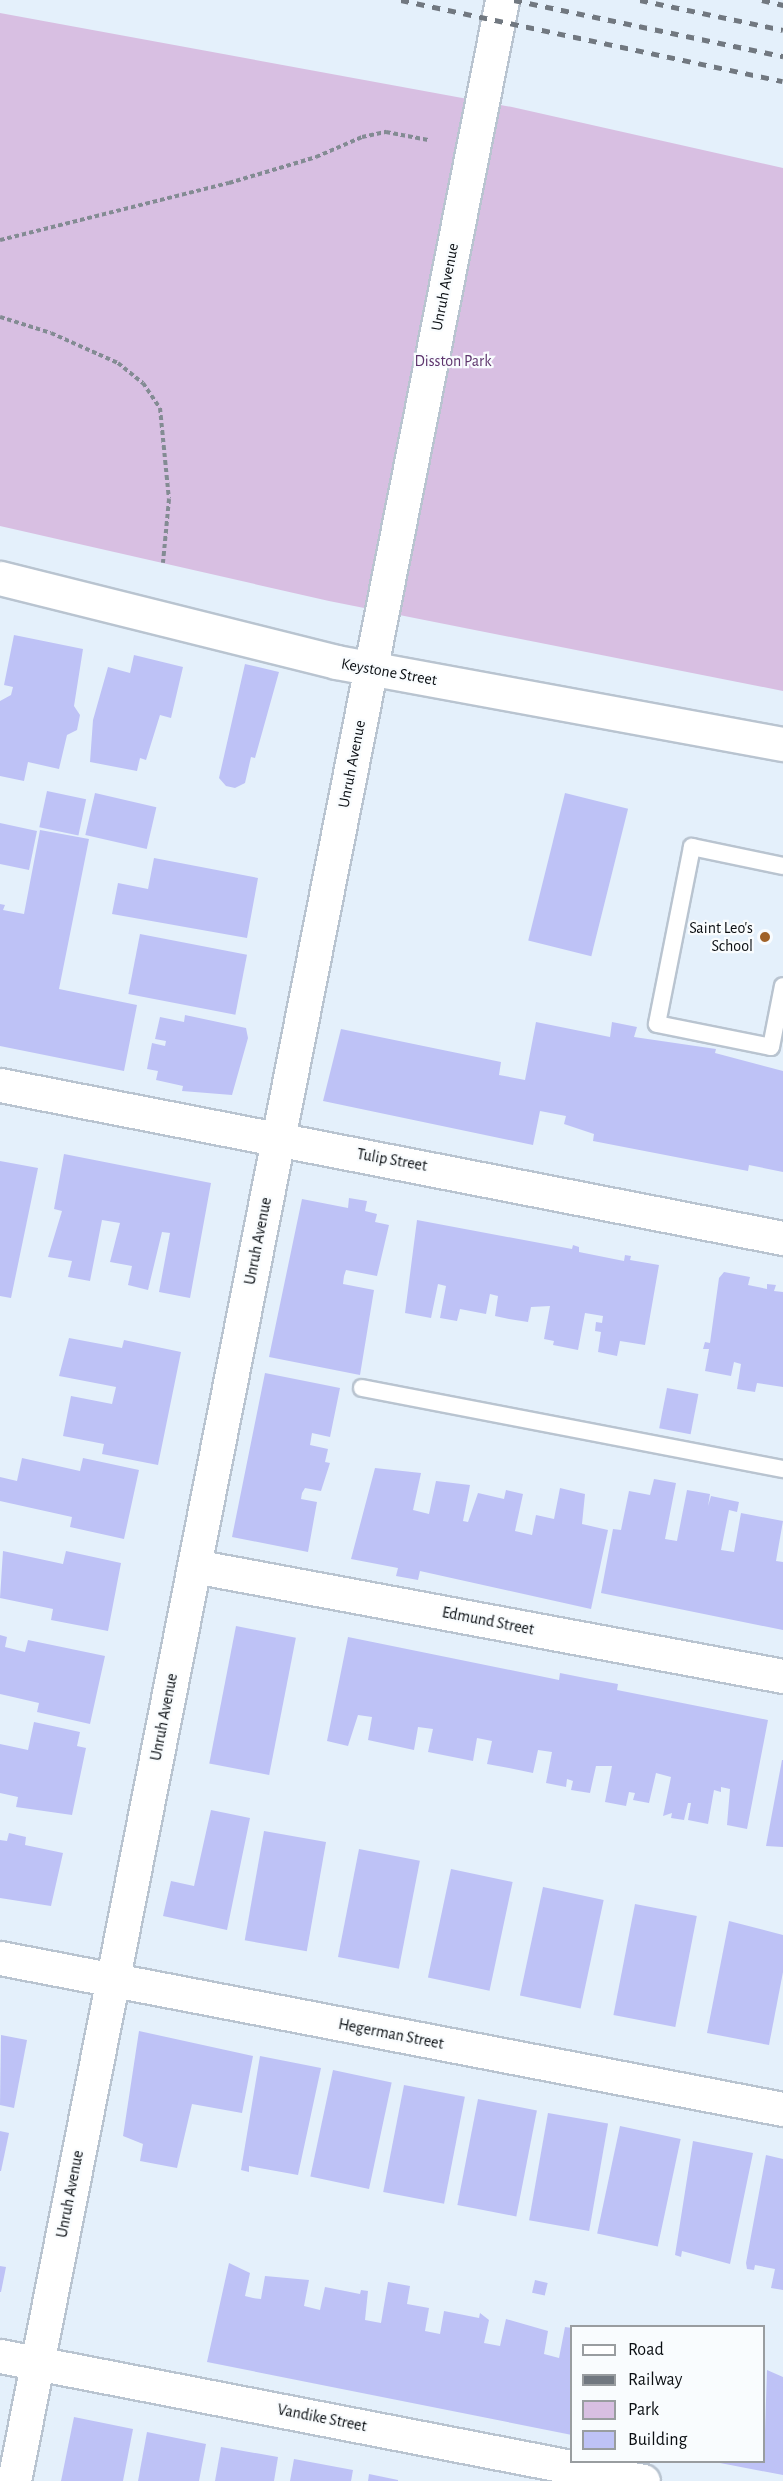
<!DOCTYPE html>
<html>
<head>
<meta charset="utf-8">
<style>
	body { margin:0 }
	#map { position:relative; width:783px; height:2481px; overflow:hidden; background:#e4f0fb; font-family:"Alegreya Sans",sans-serif }
	div>[style] { position:absolute }
	.green>* { inset:0; background:#d8bfe2 }
	.building>* { inset:0; background:#bec2f6; transform-origin:0 0 }
	.path>* { height:4px; margin-top:-2px; transform-origin:0; background:repeating-linear-gradient(90deg,#838b93 0 4.5px,transparent 0 7.5px) }
	.roads { filter:drop-shadow(2px 0 #b9c4d0) drop-shadow(-2px 0 #b9c4d0) drop-shadow(0 2px #b9c4d0) drop-shadow(0 -2px #b9c4d0) }
	.lane>* { height:16px; margin:-8px; padding:0 8px; transform-origin:8px; border-radius:8px; background:#fff }
	.street>* { height:33px; margin:-16.5px; padding:0 16.5px; transform-origin:16.5px; border-radius:16.5px; background:#fff }
	.rail>* { height:4.5px; margin-top:-2.25px; transform-origin:0; background:repeating-linear-gradient(90deg,#717880 0 8px,transparent 0 16px) }
	.dots>* { width:16px; height:16px; translate:-50% -50%; box-sizing:border-box; border:3px solid #f9fcfe; border-radius:50% }
	span { translate:-50% -50%; white-space:nowrap; text-align:center; line-height:1.15; -webkit-text-stroke:4.5px #f9fcfe; paint-order:stroke }
	.street-label { font-size:16px; color:#0a0e12 }
	.park-label { font-size:16px; color:#5e356d }
	.poi-label { font-size:16px; color:#0a0e12 }
	.right { translate:-100% -50%; text-align:right }
	.legend { position:absolute; left:570px; top:2325px; width:195px; height:138px; box-sizing:border-box; background:#f9fcfe; border:2px solid #999da0; margin:0; padding:8px 10px; list-style:none; font-size:18px; color:#0a0e12 }
	.legend li { display:flex; align-items:center; gap:12px; height:30px }
	.legend b { width:30px; border:2px solid #999da0 }
</style>
</head>
<body>
<div id="map">
	<div class="green">
		<div style="clip-path:polygon(0 13px,512px 107px,783px 168px,783px 691px,329px 601px,0 526px)"></div>
	</div>
	<div class="building">
		<div style="clip-path:polygon(14px 635px,83px 649px,74px 706px,80px 715px,77px 730px,67px 735px,59px 769px,28px 762px,24px 781px,0 776px,0 701px,11px 695px,13px 687px,4px 685px)"></div>
		<div style="clip-path:polygon(134px 655px,183px 667px,171px 718px,160px 715px,146px 760px,140px 758px,137px 771px,90px 762px,93px 720px,108px 667px,130px 673px)"></div>
		<div style="clip-path:polygon(245px 664px,279px 672px,255px 758px,251px 757px,245px 783px,235px 788px,226px 786px,219px 778px)"></div>
		<div style="left:47px;top:791px;width:40px;height:37px;rotate:12deg"></div>
		<div style="left:95px;top:793px;width:63px;height:43px;rotate:13deg"></div>
		<div style="left:565px;top:793px;width:65px;height:152px;rotate:14deg"></div>
		<div style="clip-path:polygon(0 823px,37px 831px,29px 870px,0 864px)"></div>
		<div style="clip-path:polygon(40px 830px,89px 839px,59px 989px,137px 1005px,124px 1071px,0 1046px,0 904px,5px 905px,3px 910px,24px 914px)"></div>
		<div style="clip-path:polygon(154px 858px,258px 878px,247px 938px,112px 914px,118px 883px,148px 889px)"></div>
		<div style="left:140px;top:934px;width:109px;height:61px;rotate:11deg"></div>
		<div style="clip-path:polygon(185px 1015px,246px 1028px,248px 1038px,232px 1095px,182px 1091px,183px 1086px,156px 1080px,158px 1071px,147px 1069px,152px 1043px,165px 1046px,166px 1041px,155px 1039px,160px 1017px,184px 1022px)"></div>
		<div style="clip-path:polygon(536px 1022px,610px 1037px,612px 1022px,637px 1027px,634px 1037px,716px 1049px,715px 1053px,783px 1071px,783px 1172px,749px 1165px,748px 1171px,593px 1141px,594px 1134px,564px 1124px,566px 1116px,540px 1111px,533px 1145px,323px 1101px,341px 1029px,501px 1062px,499px 1075px,525px 1080px)"></div>
		<div style="clip-path:polygon(64px 1154px,211px 1183px,190px 1298px,159px 1292px,170px 1233px,162px 1232px,148px 1290px,128px 1285px,132px 1266px,110px 1262px,120px 1223px,102px 1220px,90px 1281px,68px 1277px,72px 1261px,48px 1257px,62px 1211px,54px 1209px)"></div>
		<div style="clip-path:polygon(0 1161px,38px 1168px,11px 1298px,0 1296px)"></div>
		<div style="clip-path:polygon(349px 1198px,367px 1201px,365px 1211px,377px 1214px,375px 1222px,389px 1225px,377px 1276px,346px 1270px,344px 1276px,343px 1284px,374px 1290px,360px 1375px,269px 1357px,302px 1199px,348px 1208px)"></div>
		<div style="clip-path:polygon(417px 1220px,572px 1249px,573px 1245px,579px 1247px,579px 1252px,624px 1261px,625px 1255px,631px 1256px,630px 1260px,659px 1265px,645px 1345px,620px 1341px,617px 1356px,598px 1352px,601px 1332px,595px 1331px,596px 1322px,602px 1323px,603px 1316px,585px 1313px,578px 1350px,553px 1345px,554px 1341px,544px 1339px,550px 1306px,531px 1307px,528px 1322px,509px 1319px,495px 1316px,498px 1296px,490px 1294px,486px 1314px,460px 1309px,457px 1321px,440px 1318px,446px 1286px,438px 1284px,431px 1318px,405px 1313px)"></div>
		<div style="clip-path:polygon(724px 1272px,750px 1277px,748px 1285px,767px 1289px,767px 1284px,776px 1285px,774px 1291px,783px 1292px,783px 1387px,757px 1383px,755px 1392px,737px 1389px,741px 1364px,734px 1362px,731px 1376px,705px 1371px,709px 1349px,703px 1349px,705px 1342px,710px 1343px,719px 1278px)"></div>
		<div style="clip-path:polygon(69px 1338px,122px 1348px,124px 1340px,181px 1352px,158px 1465px,102px 1454px,104px 1444px,63px 1436px,71px 1396px,112px 1404px,116px 1387px,59px 1376px)"></div>
		<div style="clip-path:polygon(265px 1373px,340px 1388px,330px 1437px,312px 1433px,310px 1445px,328px 1449px,325px 1462px,330px 1463px,321px 1491px,305px 1488px,302px 1493px,301px 1499px,317px 1502px,308px 1552px,232px 1537px)"></div>
		<div style="left:667px;top:1388px;width:32px;height:41px;rotate:11deg"></div>
		<div style="clip-path:polygon(22px 1458px,80px 1471px,83px 1458px,139px 1470px,124px 1539px,70px 1527px,72px 1517px,0 1501px,0 1477px,17px 1481px)"></div>
		<div style="clip-path:polygon(375px 1468px,421px 1473px,413px 1510px,429px 1514px,436px 1481px,470px 1485px,463px 1521px,468px 1522px,478px 1493px,504px 1499px,506px 1490px,523px 1494px,515px 1531px,532px 1535px,536px 1515px,554px 1519px,560px 1488px,585px 1494px,582px 1524px,608px 1530px,591px 1609px,420px 1571px,418px 1580px,396px 1576px,398px 1568px,351px 1559px)"></div>
		<div style="clip-path:polygon(654px 1479px,676px 1483px,665px 1539px,677px 1541px,687px 1490px,710px 1494px,708px 1506px,711px 1496px,739px 1502px,737px 1512px,729px 1510px,721px 1550px,734px 1552px,741px 1513px,783px 1521px,776px 1561px,783px 1562px,783px 1630px,601px 1593px,613px 1529px,621px 1530px,629px 1491px,650px 1495px)"></div>
		<div style="clip-path:polygon(3px 1551px,63px 1564px,66px 1551px,121px 1563px,108px 1631px,51px 1620px,53px 1609px,0 1598px)"></div>
		<div style="left:236px;top:1626px;width:61px;height:140px;rotate:11deg"></div>
		<div style="clip-path:polygon(0 1635px,7px 1637px,5px 1647px,25px 1652px,28px 1640px,105px 1656px,90px 1724px,37px 1712px,39px 1703px,0 1694px)"></div>
		<div style="clip-path:polygon(348px 1637px,559px 1680px,560px 1673px,590px 1679px,618px 1684px,617px 1690px,768px 1720px,747px 1829px,727px 1825px,730px 1789px,721px 1787px,721px 1792px,714px 1790px,708px 1824px,688px 1820px,691px 1803px,688px 1803px,684px 1820px,671px 1818px,672px 1813px,663px 1816px,671px 1777px,656px 1773px,649px 1803px,633px 1800px,635px 1793px,629px 1792px,626px 1806px,605px 1802px,612px 1766px,596px 1766px,590px 1793px,571px 1790px,573px 1781px,567px 1779px,566px 1787px,546px 1783px,552px 1752px,538px 1750px,533px 1773px,509px 1768px,487px 1764px,492px 1741px,477px 1738px,473px 1761px,428px 1752px,433px 1729px,418px 1727px,414px 1750px,368px 1740px,372px 1717px,358px 1715px,348px 1746px,327px 1741px)"></div>
		<div style="clip-path:polygon(34px 1722px,80px 1732px,77px 1746px,86px 1748px,72px 1815px,16px 1807px,18px 1797px,0 1793px,0 1744px,28px 1750px)"></div>
		<div style="clip-path:polygon(783px 1760px,783px 1847px,766px 1846px,782px 1760px)"></div>
		<div style="clip-path:polygon(211px 1810px,250px 1818px,227px 1930px,163px 1916px,171px 1881px,194px 1886px)"></div>
		<div style="left:264px;top:1831px;width:63px;height:111px;rotate:10deg"></div>
		<div style="clip-path:polygon(9px 1833px,26px 1837px,25px 1845px,63px 1853px,51px 1906px,0 1898px,0 1840px,7px 1841px)"></div>
		<div style="left:359px;top:1849px;width:62px;height:110px;rotate:11deg"></div>
		<div style="left:451px;top:1869px;width:63px;height:111px;rotate:12deg"></div>
		<div style="left:543px;top:1887px;width:62px;height:111px;rotate:12deg"></div>
		<div style="left:635px;top:1904px;width:63px;height:113px;rotate:11deg"></div>
		<div style="clip-path:polygon(729px 1921px,783px 1935px,783px 1972px,769px 2045px,707px 2033px)"></div>
		<div style="clip-path:polygon(139px 2031px,253px 2056px,242px 2113px,192px 2104px,177px 2168px,140px 2161px,143px 2144px,123px 2136px)"></div>
		<div style="clip-path:polygon(1px 2035px,27px 2040px,14px 2108px,0 2105px)"></div>
		<div style="clip-path:polygon(260px 2056px,321px 2068px,298px 2175px,249px 2166px,249px 2172px,241px 2170px)"></div>
		<div style="left:333px;top:2070px;width:60px;height:109px;rotate:12deg"></div>
		<div style="left:404px;top:2085px;width:62px;height:109px;rotate:11deg"></div>
		<div style="left:478px;top:2099px;width:60px;height:108px;rotate:11deg"></div>
		<div style="left:548px;top:2113px;width:61px;height:109px;rotate:10deg"></div>
		<div style="left:620px;top:2126px;width:62px;height:110px;rotate:12deg"></div>
		<div style="clip-path:polygon(0 2131px,9px 2133px,1px 2171px,0 2171px)"></div>
		<div style="clip-path:polygon(693px 2141px,753px 2153px,730px 2264px,682px 2251px,681px 2257px,675px 2255px)"></div>
		<div style="clip-path:polygon(766px 2155px,783px 2159px,783px 2290px,771px 2288px,775px 2269px,755px 2265px,754px 2270px,747px 2269px,746px 2263px)"></div>
		<div style="clip-path:polygon(229px 2263px,250px 2273px,245px 2296px,253px 2298px,261px 2299px,265px 2276px,309px 2280px,304px 2306px,320px 2310px,325px 2287px,360px 2294px,361px 2290px,368px 2291px,365px 2320px,381px 2323px,388px 2282px,410px 2286px,407px 2304px,429px 2308px,425px 2331px,440px 2334px,444px 2311px,479px 2318px,480px 2313px,489px 2320px,484px 2343px,500px 2346px,506px 2319px,548px 2331px,544px 2354px,559px 2358px,565px 2327px,572px 2328px,572px 2435px,207px 2362px)"></div>
		<div style="clip-path:polygon(0 2266px,6px 2267px,1px 2292px,0 2292px)"></div>
		<div style="left:535px;top:2280px;width:13px;height:13px;rotate:13deg"></div>
		<div style="clip-path:polygon(767px 2370px,783px 2377px,783px 2475px,720px 2463px,764px 2462px)"></div>
		<div style="clip-path:polygon(74px 2417px,133px 2429px,123px 2481px,61px 2481px)"></div>
		<div style="clip-path:polygon(147px 2432px,206px 2444px,199px 2481px,138px 2481px)"></div>
		<div style="clip-path:polygon(221px 2447px,278px 2457px,274px 2481px,215px 2481px)"></div>
		<div style="clip-path:polygon(294px 2459px,353px 2470px,351px 2481px,290px 2481px)"></div>
		<div style="clip-path:polygon(369px 2474px,398px 2480px,398px 2481px,368px 2481px)"></div>
	</div>
	<div class="path">
		<div style="left:0;top:240px;width:236px;rotate:-14deg"></div>
		<div style="left:229px;top:183px;width:91px;rotate:-16.6deg"></div>
		<div style="left:316px;top:157px;width:50px;rotate:-23.5deg"></div>
		<div style="left:362px;top:137px;width:25px;rotate:-12deg"></div>
		<div style="left:386px;top:132px;width:43px;rotate:10.8deg"></div>
		<div style="left:0;top:317px;width:53px;rotate:17.4deg"></div>
		<div style="left:51px;top:333px;width:73px;rotate:24.1deg"></div>
		<div style="left:118px;top:363px;width:32px;rotate:39deg"></div>
		<div style="left:143px;top:383px;width:30px;rotate:56deg"></div>
		<div style="left:160px;top:408px;width:91px;rotate:84.4deg"></div>
		<div style="left:169px;top:499px;width:64px;rotate:95.4deg"></div>
	</div>
	<div class="roads">
		<div class="lane">
			<div style="left:783px;top:866px;width:93px;rotate:-168.2deg"></div>
			<div style="left:692px;top:847px;width:180px;rotate:101.2deg"></div>
			<div style="left:657px;top:1024px;width:116px;rotate:11.4deg"></div>
			<div style="left:771px;top:1047px;width:62px;rotate:-78.9deg"></div>
			<div style="left:362px;top:1388px;width:429px;rotate:10.9deg"></div>
		</div>
		<div class="street">
			<div style="left:0;top:578px;width:346px;rotate:14deg"></div>
			<div style="left:336px;top:662px;width:454px;rotate:10.4deg"></div>
			<div style="left:0;top:1085px;width:798px;rotate:11.06deg"></div>
			<div style="left:194px;top:1566px;width:599px;rotate:10.58deg"></div>
			<div style="left:0;top:1958px;width:797px;rotate:10.92deg"></div>
			<div style="left:0;top:2356px;width:655px;rotate:11deg"></div>
			<div style="left:14px;top:2481px;width:2529px;rotate:-78.87deg"></div>
		</div>
	</div>
	<div class="rail">
		<div style="left:401px;top:0;width:390px;rotate:12deg"></div>
		<div style="left:514px;top:0;width:275px;rotate:11.8deg"></div>
		<div style="left:640px;top:0;width:146px;rotate:11.8deg"></div>
		<div style="left:762px;top:0;width:22px;rotate:13deg"></div>
	</div>
	<div class="dots">
		<div style="left:765px;top:937px;background:#a06228"></div>
	</div>
	<div class="street-label">
		<span style="left:445px;top:287px;rotate:-79deg">Unruh Avenue</span>
		<span style="left:389px;top:672px;rotate:10deg">Keystone Street</span>
		<span style="left:352px;top:764px;rotate:-79deg">Unruh Avenue</span>
		<span style="left:392px;top:1160px;rotate:10deg">Tulip Street</span>
		<span style="left:258px;top:1241px;rotate:-79deg">Unruh Avenue</span>
		<span style="left:488px;top:1621px;rotate:11deg">Edmund Street</span>
		<span style="left:164px;top:1717px;rotate:-79deg">Unruh Avenue</span>
		<span style="left:391px;top:2034px;rotate:11deg">Hegerman Street</span>
		<span style="left:70px;top:2194px;rotate:-79deg">Unruh Avenue</span>
		<span style="left:322px;top:2418px;rotate:11deg">Vandike Street</span>
	</div>
	<div class="park-label">
		<span style="left:453px;top:361px">Disston Park</span>
	</div>
	<div class="poi-label">
		<span class="right" style="left:753px;top:937px">Saint Leo's<br>School</span>
	</div>
	<ul class="legend">
	<li><b style="height:8px;background:#fff"></b>Road</li>
	<li><b style="height:8px;background:#717880"></b>Railway</li>
	<li><b style="height:16px;background:#d8bfe2"></b>Park</li>
	<li><b style="height:16px;background:#bec2f6"></b>Building</li>
	</ul>
</div>
</body>
</html>
